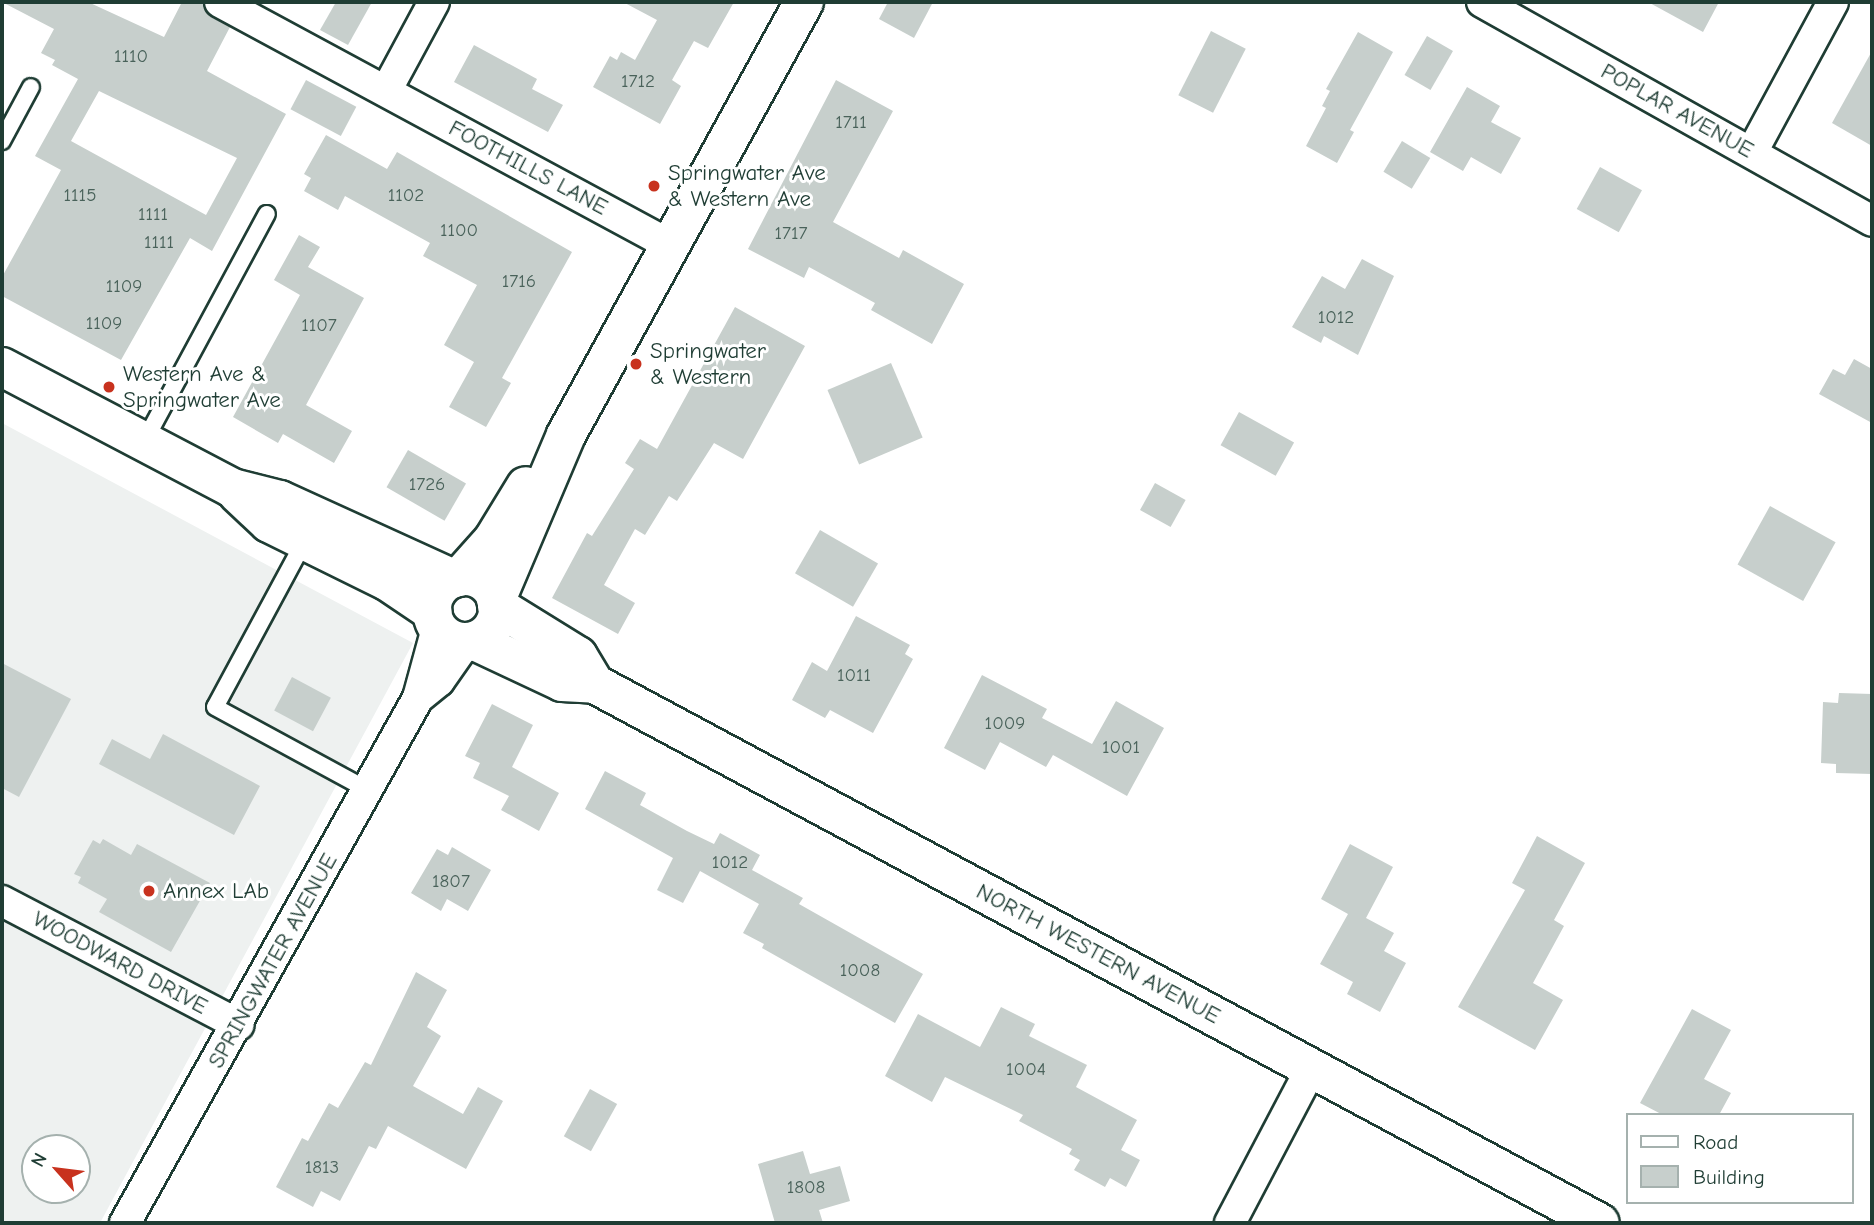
<!DOCTYPE html>
<html>
<head>
<meta charset="utf-8">
<style>
	body { margin:0 }
	#map { position:relative; width:1874px; height:1225px; overflow:hidden; background:#fff; font-family:"Comic Neue",sans-serif }
	div>[style] { position:absolute }
	.built>* { inset:0; background:#eef1f0 }
	.building>* { inset:0; background:#c7cfcc; transform-origin:0 0 }
	.roads { filter:drop-shadow(2px 0 #1f3d34) drop-shadow(-2px 0 #1f3d34) drop-shadow(0 2px #1f3d34) drop-shadow(0 -2px #1f3d34) }
	.service>* { height:16px; margin:-8px; padding:0 8px; transform-origin:8px; border-radius:8px; background:#fff }
	.minor>* { height:30px; margin:-15px; padding:0 15px; transform-origin:15px; border-radius:15px; background:#fff }
	.tertiary>* { height:38px; margin:-19px; padding:0 19px; transform-origin:19px; border-radius:19px; background:#fff }
	.secondary>* { height:38px; margin:-19px; padding:0 19px; transform-origin:19px; border-radius:19px; background:#fff }
	.secondary>.ring { margin:-19px; padding:0; box-sizing:content-box; background:none; border:38px solid #fff; border-radius:50% }
	.dots>* { width:19px; height:19px; translate:-50% -50%; box-sizing:border-box; border:4px solid #fff; border-radius:50% }
	span { translate:-50% -50%; white-space:nowrap; text-align:center; line-height:1.15; -webkit-text-stroke:6px #fff; paint-order:stroke }
	.number-label { font-size:19px; color:#49625a }
	.number-label span { -webkit-text-stroke-width:0 }
	.street-label { font-size:23px; color:#1f3d34 }
	.poi-label { font-size:23px; color:#1f3d34 }
	.left { translate:0 -50%; text-align:left }
	.frame { position:absolute; inset:0; border:4px solid #1f3d34; pointer-events:none }
	.legend { position:absolute; left:1626px; top:1113px; width:228px; height:91px; box-sizing:border-box; background:#fff; border:2px solid #a5b1ae; margin:0; padding:9px 12px; list-style:none; font-size:21px; color:#1f3d34 }
	.legend li { display:flex; align-items:center; gap:14px; height:35px }
	.legend b { width:35px; border:2px solid #a5b1ae }
	.north { position:absolute; left:21px; top:1134px; width:70px; height:70px; box-sizing:border-box; background:#fff; border:2px solid #a5b1ae; border-radius:50%; rotate:298deg; font-size:19px; font-weight:700; line-height:28px; text-align:center; color:#1f3d34 }
	.north::after { content:''; display:block; margin:auto; width:24px; height:32px; background:#c8321e; clip-path:polygon(50% 0,100% 100%,50% 72%,0 100%) }
</style>
</head>
<body>
<div id="map">
	<div class="built">
		<div style="clip-path:polygon(evenodd,2px 423px,413px 643px,100px 1223px,2px 1223px,2px 423px,35px 1148px,77px 1148px,77px 1190px,35px 1190px,35px 1148px)"></div>
	</div>
	<div class="building">
		<div style="clip-path:polygon(evenodd,2px 2px,88px 2px,164px 37px,182px 2px,203px 2px,211px 17px,230px 27px,207px 71px,286px 114px,212px 251px,190px 238px,121px 360px,2px 296px,2px 277px,61px 170px,35px 156px,78px 79px,52px 65px,55px 60px,41px 53px,54px 29px,2px 2px,99px 91px,237px 158px,206px 215px,71px 141px,99px 91px)"></div>
		<div style="clip-path:polygon(336px 2px,372px 2px,348px 45px,320px 30px)"></div>
		<div style="clip-path:polygon(623px 2px,734px 2px,708px 48px,694px 41px,672px 80px,681px 86px,660px 124px,593px 87px,610px 56px,617px 60px,621px 52px,635px 60px,657px 20px)"></div>
		<div style="clip-path:polygon(888px 2px,933px 2px,914px 38px,879px 19px)"></div>
		<div style="clip-path:polygon(1648px 2px,1719px 2px,1703px 32px)"></div>
		<div style="left:1211px;top:31px;width:39px;height:72px;rotate:27deg"></div>
		<div style="clip-path:polygon(1358px 32px,1393px 52px,1350px 130px,1354px 132px,1337px 163px,1306px 146px,1326px 108px,1322px 106px,1330px 91px,1326px 89px)"></div>
		<div style="left:1427px;top:36px;width:30px;height:45px;rotate:30deg"></div>
		<div style="clip-path:polygon(474px 45px,537px 79px,532px 89px,563px 105px,548px 132px,454px 82px)"></div>
		<div style="clip-path:polygon(1872px 51px,1872px 146px,1832px 123px)"></div>
		<div style="left:306px;top:80px;width:57px;height:33px;rotate:28deg"></div>
		<div style="clip-path:polygon(836px 80px,893px 111px,833px 222px,899px 258px,903px 250px,964px 284px,932px 344px,871px 310px,875px 303px,809px 267px,804px 278px,748px 249px)"></div>
		<div style="clip-path:polygon(1467px 87px,1500px 106px,1491px 122px,1521px 138px,1501px 174px,1471px 157px,1463px 171px,1430px 152px)"></div>
		<div style="clip-path:polygon(326px 135px,387px 169px,397px 152px,572px 252px,502px 378px,511px 383px,486px 427px,449px 407px,474px 362px,444px 345px,477px 285px,423px 256px,430px 243px,345px 196px,338px 210px,304px 191px,311px 178px,304px 174px)"></div>
		<div style="left:1402px;top:141px;width:33px;height:36px;rotate:31deg"></div>
		<div style="left:1600px;top:167px;width:48px;height:48px;rotate:29deg"></div>
		<div style="clip-path:polygon(299px 235px,320px 247px,308px 267px,364px 298px,306px 405px,352px 431px,334px 463px,283px 434px,278px 443px,233px 417px,300px 295px,274px 280px)"></div>
		<div style="clip-path:polygon(1362px 259px,1394px 276px,1358px 355px,1324px 336px,1321px 343px,1292px 327px,1322px 276px,1345px 289px)"></div>
		<div style="clip-path:polygon(735px 307px,805px 346px,743px 459px,714px 443px,677px 501px,669px 496px,645px 535px,635px 529px,604px 585px,635px 603px,618px 634px,552px 598px,587px 533px,592px 536px,634px 469px,625px 463px,640px 439px,657px 449px)"></div>
		<div style="clip-path:polygon(1854px 359px,1872px 369px,1872px 423px,1819px 394px,1833px 369px,1845px 375px)"></div>
		<div style="left:891px;top:363px;width:81px;height:69px;rotate:67deg"></div>
		<div style="left:1239px;top:412px;width:63px;height:38px;rotate:29deg"></div>
		<div style="left:408px;top:450px;width:67px;height:43px;rotate:30deg"></div>
		<div style="left:1155px;top:483px;width:35px;height:31px;rotate:29deg"></div>
		<div style="left:1770px;top:506px;width:75px;height:67px;rotate:29deg"></div>
		<div style="left:820px;top:530px;width:67px;height:50px;rotate:30deg"></div>
		<div style="clip-path:polygon(856px 616px,910px 645px,905px 654px,913px 659px,873px 733px,830px 710px,825px 718px,792px 700px,812px 662px,827px 671px)"></div>
		<div style="clip-path:polygon(2px 663px,71px 699px,19px 797px,2px 788px)"></div>
		<div style="clip-path:polygon(982px 675px,1047px 709px,1042px 718px,1092px 744px,1116px 701px,1164px 728px,1127px 796px,1053px 755px,1046px 767px,1000px 742px,985px 770px,944px 748px)"></div>
		<div style="left:292px;top:677px;width:44px;height:38px;rotate:28deg"></div>
		<div style="clip-path:polygon(1839px 693px,1872px 694px,1872px 774px,1836px 773px,1836px 764px,1821px 763px,1823px 702px,1838px 703px)"></div>
		<div style="clip-path:polygon(492px 704px,533px 725px,512px 767px,559px 793px,539px 831px,501px 810px,509px 796px,473px 778px,480px 763px,465px 756px)"></div>
		<div style="clip-path:polygon(163px 734px,260px 786px,234px 835px,99px 764px,112px 739px,150px 759px)"></div>
		<div style="clip-path:polygon(605px 771px,646px 793px,640px 805px,687px 831px,714px 844px,720px 833px,760px 855px,752px 870px,803px 898px,799px 904px,923px 974px,895px 1023px,762px 948px,764px 944px,743px 933px,759px 904px,700px 871px,683px 903px,657px 890px,673px 858px,585px 809px)"></div>
		<div style="clip-path:polygon(1537px 836px,1585px 863px,1554px 920px,1564px 926px,1533px 983px,1563px 1000px,1535px 1050px,1458px 1007px,1525px 890px,1512px 883px)"></div>
		<div style="clip-path:polygon(103px 839px,131px 855px,137px 844px,210px 883px,171px 952px,99px 912px,107px 899px,78px 883px,81px 877px,74px 874px,93px 840px,100px 844px)"></div>
		<div style="clip-path:polygon(1350px 844px,1393px 867px,1366px 918px,1394px 933px,1384px 951px,1406px 963px,1380px 1012px,1347px 994px,1353px 982px,1320px 964px,1348px 914px,1321px 899px)"></div>
		<div style="clip-path:polygon(452px 847px,491px 870px,468px 911px,447px 899px,441px 911px,411px 893px,437px 849px,448px 855px)"></div>
		<div style="clip-path:polygon(416px 972px,447px 990px,427px 1027px,441px 1036px,413px 1086px,463px 1114px,478px 1087px,503px 1101px,466px 1169px,388px 1126px,376px 1149px,369px 1146px,340px 1201px,321px 1191px,313px 1207px,276px 1187px,302px 1138px,308px 1141px,329px 1103px,338px 1108px,365px 1062px,371px 1065px)"></div>
		<div style="clip-path:polygon(1001px 1007px,1035px 1024px,1029px 1036px,1087px 1065px,1076px 1087px,1137px 1120px,1121px 1150px,1140px 1160px,1126px 1187px,1110px 1178px,1105px 1187px,1074px 1170px,1080px 1160px,1069px 1154px,1072px 1149px,1019px 1121px,1023px 1115px,945px 1077px,932px 1102px,885px 1076px,918px 1014px,980px 1047px)"></div>
		<div style="clip-path:polygon(1692px 1009px,1731px 1030px,1704px 1079px,1731px 1093px,1719px 1115px,1663px 1115px,1640px 1103px)"></div>
		<div style="left:590px;top:1089px;width:31px;height:54px;rotate:29deg"></div>
		<div style="clip-path:polygon(803px 1151px,810px 1174px,840px 1166px,850px 1201px,819px 1210px,823px 1223px,775px 1223px,758px 1164px)"></div>
	</div>
	<div class="roads">
		<div class="service">
			<div style="left:2px;top:141px;width:61px;rotate:-61.8deg"></div>
			<div style="left:144px;top:442px;width:259px;rotate:-61.7deg"></div>
			<div style="left:304px;top:542px;width:187px;rotate:118.3deg"></div>
			<div style="left:215px;top:707px;width:174px;rotate:28.5deg"></div>
		</div>
		<div class="minor">
			<div style="left:220px;top:2px;width:511px;rotate:28.37deg"></div>
			<div style="left:1482px;top:2px;width:447px;rotate:29.3deg"></div>
			<div style="left:386px;top:91px;width:101px;rotate:-61.7deg"></div>
			<div style="left:1752px;top:152px;width:170px;rotate:-61.6deg"></div>
			<div style="left:418px;top:698px;width:27px;rotate:-39deg"></div>
			<div style="left:439px;top:681px;width:45px;rotate:-54.9deg"></div>
			<div style="left:2px;top:901px;width:267px;rotate:27.6deg"></div>
			<div style="left:125px;top:1223px;width:601px;rotate:-60.83deg"></div>
			<div style="left:418px;top:698px;width:73px;rotate:-74.8deg"></div>
			<div style="left:1230px;top:1223px;width:174px;rotate:-62.3deg"></div>
		</div>
		<div class="tertiary">
			<div style="left:460px;top:577px;width:50px;rotate:-48.3deg"></div>
			<div style="left:493px;top:540px;width:63px;rotate:-58.6deg"></div>
			<div style="left:496px;top:600px;width:179px;rotate:-67deg"></div>
			<div style="left:566px;top:435px;width:494px;rotate:-61.2deg"></div>
		</div>
		<div class="secondary">
			<div style="left:2px;top:367px;width:260px;rotate:27.7deg"></div>
			<div style="left:232px;top:488px;width:49px;rotate:14deg"></div>
			<div style="left:280px;top:500px;width:190px;rotate:24.5deg"></div>
			<div style="left:238px;top:494px;width:42px;rotate:43.1deg"></div>
			<div style="left:269px;top:523px;width:131px;rotate:26.2deg"></div>
			<div style="left:387px;top:581px;width:55px;rotate:34deg"></div>
			<div class="ring" style="left:432px;top:576px;width:28px;height:28px"></div>
			<div style="left:497px;top:606px;width:95px;rotate:31.7deg"></div>
			<div style="left:578px;top:656px;width:33px;rotate:59deg"></div>
			<div style="left:475px;top:641px;width:96px;rotate:25.2deg"></div>
			<div style="left:562px;top:682px;width:33px;rotate:3deg"></div>
			<div style="left:595px;top:684px;width:1140px;rotate:28.21deg"></div>
		</div>
	</div>
	<div class="dots">
		<div style="left:654px;top:186px;background:#c8321e"></div>
		<div style="left:636px;top:364px;background:#c8321e"></div>
		<div style="left:109px;top:387px;background:#c8321e"></div>
		<div style="left:149px;top:891px;background:#c8321e"></div>
	</div>
	<div class="number-label">
		<span style="left:131px;top:57px">1110</span>
		<span style="left:638px;top:82px">1712</span>
		<span style="left:851px;top:123px">1711</span>
		<span style="left:80px;top:196px">1115</span>
		<span style="left:406px;top:196px">1102</span>
		<span style="left:153px;top:215px">1111</span>
		<span style="left:459px;top:231px">1100</span>
		<span style="left:791px;top:234px">1717</span>
		<span style="left:159px;top:243px">1111</span>
		<span style="left:519px;top:282px">1716</span>
		<span style="left:124px;top:287px">1109</span>
		<span style="left:1336px;top:318px">1012</span>
		<span style="left:104px;top:324px">1109</span>
		<span style="left:319px;top:326px">1107</span>
		<span style="left:427px;top:485px">1726</span>
		<span style="left:854px;top:676px">1011</span>
		<span style="left:1005px;top:724px">1009</span>
		<span style="left:1121px;top:748px">1001</span>
		<span style="left:730px;top:863px">1012</span>
		<span style="left:451px;top:882px">1807</span>
		<span style="left:860px;top:971px">1008</span>
		<span style="left:1026px;top:1070px">1004</span>
		<span style="left:322px;top:1168px">1813</span>
		<span style="left:806px;top:1188px">1808</span>
	</div>
	<div class="street-label">
		<span style="left:1677px;top:111px;rotate:29deg">POPLAR AVENUE</span>
		<span style="left:528px;top:168px;rotate:28deg">FOOTHILLS LANE</span>
		<span style="left:1098px;top:954px;rotate:28deg">NORTH WESTERN AVENUE</span>
		<span style="left:273px;top:961px;rotate:-61deg">SPRINGWATER AVENUE</span>
		<span style="left:120px;top:963px;rotate:28deg">WOODWARD DRIVE</span>
	</div>
	<div class="poi-label">
		<span class="left" style="left:668px;top:186px">Springwater Ave<br>&amp; Western Ave</span>
		<span class="left" style="left:650px;top:364px">Springwater<br>&amp; Western</span>
		<span class="left" style="left:123px;top:387px">Western Ave &amp;<br>Springwater Ave</span>
		<span class="left" style="left:163px;top:891px">Annex LAb</span>
	</div>
	<div class="frame"></div>
	<ul class="legend">
	<li><b style="height:9px;background:#fff"></b>Road</li>
	<li><b style="height:19px;background:#c7cfcc"></b>Building</li>
	</ul>
	<div class="north">N</div>
</div>
</body>
</html>
